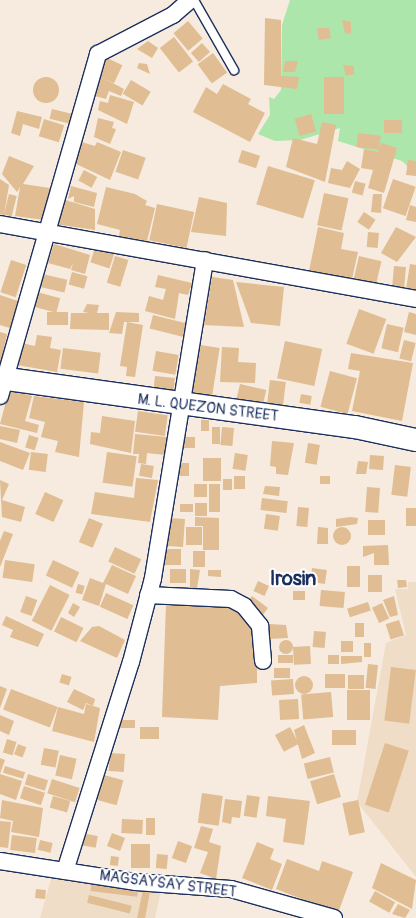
<!DOCTYPE html>
<html>
<head>
<meta charset="utf-8">
<style>
	body { margin:0 }
	#map { position:relative; width:416px; height:918px; overflow:hidden; background:#f6ebde; font-family:Pangolin,sans-serif }
	div>[style] { position:absolute }
	.built>* { inset:0; background:#efddc7 }
	.green>* { inset:0; background:#ade6aa }
	.building>* { inset:0; background:#e0bd92; transform-origin:0 0 }
	.round { border-radius:50% }
	.roads { filter:drop-shadow(1px 0 #1b2f5e) drop-shadow(-1px 0 #1b2f5e) drop-shadow(0 1px #1b2f5e) drop-shadow(0 -1px #1b2f5e) }
	.service>* { height:8px; margin:-4px; padding:0 4px; transform-origin:4px; border-radius:4px; background:#fff }
	.minor>* { height:16px; margin:-8px; padding:0 8px; transform-origin:8px; border-radius:8px; background:#fff }
	.secondary>* { height:22px; margin:-11px; padding:0 11px; transform-origin:11px; border-radius:11px; background:#fff }
	span { translate:-50% -50%; white-space:nowrap; text-align:center; line-height:1.15; -webkit-text-stroke:4px #fff; paint-order:stroke }
	.street-label { font-size:15px; color:#1b2f5e }
	.district-label { font-size:20px; color:#1b2f5e; font-weight:700 }
</style>
</head>
<body>
<div id="map">
	<div class="built">
		<div style="clip-path:polygon(408px 582px,416px 582px,416px 877px,357px 802px,386px 643px,406px 635px,395px 589px,408px 589px)"></div>
		<div style="clip-path:polygon(53px 872px,161px 891px,155px 918px,40px 918px)"></div>
	</div>
	<div class="green">
		<div style="clip-path:polygon(290px 0,416px 0,416px 174px,402px 161px,338px 141px,340px 128px,300px 140px,275px 141px,258px 134px,270px 115px,269px 97px,274px 99px,281px 90px,282px 25px)"></div>
	</div>
	<div class="building">
		<div style="clip-path:polygon(265px 18px,281px 20px,281px 76px,299px 77px,297px 89px,264px 85px)"></div>
		<div style="clip-path:polygon(342px 20px,351px 22px,351px 34px,345px 33px)"></div>
		<div style="left:188px;top:21px;width:23px;height:19px;rotate:50deg"></div>
		<div style="clip-path:polygon(317px 28px,329px 28px,331px 38px,319px 40px)"></div>
		<div style="left:174px;top:37px;width:31px;height:18px;rotate:52deg"></div>
		<div style="clip-path:polygon(148px 41px,158px 48px,152px 58px,137px 49px)"></div>
		<div style="left:202px;top:43px;width:12px;height:15px;rotate:48deg"></div>
		<div style="left:213px;top:53px;width:24px;height:19px;rotate:54deg"></div>
		<div style="left:107px;top:58px;width:17px;height:20px;rotate:25deg"></div>
		<div style="clip-path:polygon(285px 61px,298px 61px,295px 72px,283px 72px)"></div>
		<div style="clip-path:polygon(139px 63px,147px 64px,150px 74px,137px 68px)"></div>
		<div style="clip-path:polygon(343px 65px,354px 66px,354px 74px,346px 76px)"></div>
		<div style="clip-path:polygon(101px 77px,124px 89px,121px 96px,109px 91px,106px 99px,95px 96px)"></div>
		<div style="left:324px;top:77px;width:20px;height:37px"></div>
		<div class="round" style="left:33px;top:77px;width:26px;height:26px"></div>
		<div style="left:131px;top:80px;width:23px;height:16px;rotate:31deg"></div>
		<div style="clip-path:polygon(223px 84px,251px 99px,248px 104px,265px 113px,250px 142px,193px 112px,206px 87px,217px 94px)"></div>
		<div style="clip-path:polygon(110px 95px,134px 102px,127px 124px,98px 110px,100px 101px,108px 103px)"></div>
		<div style="left:52px;top:109px;width:21px;height:10px;rotate:14deg"></div>
		<div style="clip-path:polygon(17px 111px,42px 117px,39px 129px,23px 124px,20px 136px,11px 133px)"></div>
		<div style="left:311px;top:114px;width:18px;height:17px;rotate:74deg"></div>
		<div style="clip-path:polygon(98px 118px,114px 122px,112px 128px,116px 129px,110px 144px,94px 137px)"></div>
		<div style="left:44px;top:119px;width:21px;height:18px;rotate:17deg"></div>
		<div style="left:384px;top:120px;width:18px;height:13px"></div>
		<div style="clip-path:polygon(322px 122px,336px 125px,325px 182px,286px 167px,293px 138px,317px 144px)"></div>
		<div style="left:358px;top:133px;width:23px;height:14px;rotate:7deg"></div>
		<div style="clip-path:polygon(78px 141px,95px 146px,97px 142px,121px 152px,110px 180px,72px 162px)"></div>
		<div style="clip-path:polygon(381px 143px,397px 148px,384px 193px,368px 188px,373px 170px,361px 168px,364px 149px,378px 152px)"></div>
		<div style="left:123px;top:150px;width:24px;height:23px;rotate:19deg"></div>
		<div style="left:242px;top:150px;width:19px;height:13px;rotate:18deg"></div>
		<div style="clip-path:polygon(9px 156px,34px 166px,23px 184px,50px 188px,44px 220px,15px 216px,20px 187px,17px 192px,2px 174px)"></div>
		<div style="clip-path:polygon(408px 160px,416px 161px,416px 176px,406px 175px)"></div>
		<div style="clip-path:polygon(347px 161px,360px 169px,350px 188px,328px 183px,331px 168px,342px 170px)"></div>
		<div style="left:268px;top:166px;width:49px;height:40px;rotate:17deg"></div>
		<div style="left:84px;top:170px;width:15px;height:12px;rotate:28deg"></div>
		<div style="clip-path:polygon(0 179px,9px 185px,4px 215px,0 214px)"></div>
		<div style="left:393px;top:179px;width:24px;height:31px;rotate:19deg"></div>
		<div style="left:355px;top:181px;width:11px;height:12px;rotate:15deg"></div>
		<div style="clip-path:polygon(71px 186px,97px 193px,94px 207px,74px 202px,74px 196px,68px 199px)"></div>
		<div style="clip-path:polygon(106px 187px,135px 194px,147px 201px,145px 205px,155px 208px,147px 241px,119px 236px,120px 230px,97px 224px)"></div>
		<div style="left:324px;top:193px;width:25px;height:33px;rotate:12deg"></div>
		<div style="left:9px;top:194px;width:8px;height:21px;rotate:14deg"></div>
		<div style="clip-path:polygon(373px 194px,382px 194px,381px 213px,371px 212px)"></div>
		<div style="clip-path:polygon(199px 197px,227px 203px,226px 236px,191px 232px)"></div>
		<div style="clip-path:polygon(62px 199px,95px 209px,95px 230px,55px 224px)"></div>
		<div style="left:157px;top:204px;width:38px;height:37px;rotate:12deg"></div>
		<div style="clip-path:polygon(410px 205px,416px 207px,416px 222px,406px 220px)"></div>
		<div style="left:364px;top:212px;width:14px;height:12px;rotate:34deg"></div>
		<div style="clip-path:polygon(318px 227px,344px 233px,341px 249px,358px 252px,352px 279px,309px 271px)"></div>
		<div style="clip-path:polygon(396px 227px,416px 237px,397px 262px,381px 253px)"></div>
		<div style="left:368px;top:232px;width:11px;height:15px;rotate:5deg"></div>
		<div style="clip-path:polygon(54px 244px,90px 255px,85px 274px,71px 270px,73px 263px,70px 269px,48px 263px)"></div>
		<div style="left:95px;top:248px;width:20px;height:15px;rotate:18deg"></div>
		<div style="left:115px;top:256px;width:14px;height:28px;rotate:17deg"></div>
		<div style="left:359px;top:256px;width:23px;height:23px;rotate:13deg"></div>
		<div style="left:11px;top:260px;width:16px;height:34px;rotate:18deg"></div>
		<div style="clip-path:polygon(410px 264px,416px 265px,416px 291px,406px 289px)"></div>
		<div style="left:394px;top:266px;width:12px;height:21px;rotate:5deg"></div>
		<div style="left:72px;top:272px;width:16px;height:13px;rotate:15deg"></div>
		<div style="left:42px;top:274px;width:26px;height:13px;rotate:13deg"></div>
		<div style="clip-path:polygon(158px 275px,192px 283px,188px 295px,179px 293px,175px 319px,145px 311px,149px 296px,163px 300px,166px 289px,155px 287px)"></div>
		<div style="clip-path:polygon(212px 277px,233px 280px,244px 327px,204px 325px)"></div>
		<div style="clip-path:polygon(236px 282px,284px 287px,280px 326px,251px 323px)"></div>
		<div style="left:37px;top:292px;width:24px;height:15px;rotate:15deg"></div>
		<div style="clip-path:polygon(0 295px,18px 301px,10px 328px,0 325px)"></div>
		<div style="clip-path:polygon(87px 304px,99px 305px,97px 313px,109px 313px,109px 330px,70px 329px,71px 313px,89px 313px,83px 312px)"></div>
		<div style="left:359px;top:309px;width:29px;height:37px;rotate:20deg"></div>
		<div style="left:47px;top:312px;width:21px;height:13px"></div>
		<div style="clip-path:polygon(116px 312px,139px 313px,139px 322px,124px 322px,122px 334px,109px 333px)"></div>
		<div style="clip-path:polygon(409px 312px,416px 314px,416px 335px,404px 332px)"></div>
		<div style="left:153px;top:315px;width:34px;height:14px;rotate:14deg"></div>
		<div style="clip-path:polygon(127px 322px,143px 325px,135px 377px,126px 376px,127px 367px,120px 366px)"></div>
		<div style="left:387px;top:324px;width:17px;height:25px;rotate:13deg"></div>
		<div style="clip-path:polygon(0 332px,7px 334px,1px 361px,0 361px)"></div>
		<div style="clip-path:polygon(37px 335px,52px 337px,50px 348px,61px 350px,57px 372px,17px 365px,21px 343px,35px 346px)"></div>
		<div style="left:404px;top:340px;width:12px;height:19px;rotate:14deg"></div>
		<div style="left:285px;top:341px;width:38px;height:38px;rotate:12deg"></div>
		<div style="left:194px;top:344px;width:26px;height:49px;rotate:9deg"></div>
		<div style="clip-path:polygon(222px 347px,239px 348px,238px 362px,256px 363px,255px 383px,220px 382px)"></div>
		<div style="left:63px;top:348px;width:38px;height:21px;rotate:7deg"></div>
		<div style="left:156px;top:351px;width:23px;height:20px;rotate:10deg"></div>
		<div style="clip-path:polygon(351px 353px,413px 363px,402px 421px,352px 411px,360px 371px,348px 369px)"></div>
		<div style="left:330px;top:371px;width:28px;height:37px;rotate:15deg"></div>
		<div style="left:155px;top:376px;width:20px;height:17px;rotate:6deg"></div>
		<div style="left:270px;top:380px;width:16px;height:28px;rotate:7deg"></div>
		<div style="left:240px;top:384px;width:27px;height:17px;rotate:13deg"></div>
		<div style="clip-path:polygon(9px 390px,32px 396px,25px 421px,39px 425px,37px 433px,0 424px)"></div>
		<div style="left:301px;top:394px;width:11px;height:9px;rotate:10deg"></div>
		<div style="clip-path:polygon(34px 396px,84px 402px,79px 457px,55px 452px,58px 441px,41px 437px,45px 422px,29px 418px)"></div>
		<div style="left:138px;top:411px;width:30px;height:21px;rotate:8deg"></div>
		<div style="clip-path:polygon(102px 416px,135px 421px,131px 453px,90px 444px,91px 432px,100px 433px)"></div>
		<div style="left:201px;top:420px;width:8px;height:11px"></div>
		<div style="clip-path:polygon(0 426px,20px 430px,17px 443px,0 439px)"></div>
		<div style="left:212px;top:427px;width:8px;height:17px"></div>
		<div style="left:222px;top:427px;width:12px;height:18px;rotate:5deg"></div>
		<div style="clip-path:polygon(135px 434px,167px 437px,165px 455px,147px 453px,146px 464px,138px 463px,139px 454px,133px 454px)"></div>
		<div style="left:29px;top:435px;width:10px;height:13px;rotate:17deg"></div>
		<div style="left:180px;top:437px;width:15px;height:11px"></div>
		<div style="clip-path:polygon(272px 441px,294px 443px,288px 475px,276px 474px,276px 467px,270px 466px)"></div>
		<div style="clip-path:polygon(0 442px,30px 453px,23px 470px,0 461px)"></div>
		<div style="left:308px;top:443px;width:12px;height:20px;rotate:9deg"></div>
		<div style="left:31px;top:452px;width:17px;height:18px;rotate:7deg"></div>
		<div style="left:107px;top:452px;width:30px;height:31px;rotate:8deg"></div>
		<div style="left:235px;top:453px;width:13px;height:16px;rotate:9deg"></div>
		<div style="left:370px;top:455px;width:14px;height:14px;rotate:4deg"></div>
		<div style="left:203px;top:458px;width:18px;height:23px"></div>
		<div style="clip-path:polygon(358px 461px,368px 462px,366px 474px,356px 474px)"></div>
		<div style="left:173px;top:463px;width:16px;height:13px"></div>
		<div style="left:141px;top:464px;width:13px;height:12px;rotate:9deg"></div>
		<div style="left:395px;top:465px;width:16px;height:30px;rotate:7deg"></div>
		<div style="left:234px;top:476px;width:11px;height:13px"></div>
		<div style="left:320px;top:476px;width:10px;height:8px"></div>
		<div style="clip-path:polygon(136px 478px,158px 480px,150px 522px,91px 514px,95px 492px,134px 498px)"></div>
		<div style="left:223px;top:479px;width:9px;height:11px"></div>
		<div style="clip-path:polygon(0 480px,9px 484px,2px 500px,25px 507px,21px 522px,2px 517px)"></div>
		<div style="left:194px;top:484px;width:13px;height:13px"></div>
		<div style="left:209px;top:484px;width:11px;height:28px"></div>
		<div style="clip-path:polygon(265px 486px,280px 487px,279px 496px,263px 494px)"></div>
		<div style="left:367px;top:487px;width:13px;height:25px;rotate:4deg"></div>
		<div style="left:45px;top:492px;width:20px;height:24px;rotate:24deg"></div>
		<div style="left:262px;top:498px;width:26px;height:12px;rotate:7deg"></div>
		<div style="left:195px;top:503px;width:12px;height:13px"></div>
		<div style="left:180px;top:504px;width:13px;height:8px"></div>
		<div style="left:298px;top:507px;width:11px;height:19px;rotate:5deg"></div>
		<div style="left:406px;top:508px;width:10px;height:18px"></div>
		<div style="left:266px;top:514px;width:14px;height:15px;rotate:8deg"></div>
		<div style="clip-path:polygon(195px 517px,219px 518px,219px 550px,203px 550px,203px 526px,195px 526px)"></div>
		<div style="clip-path:polygon(350px 517px,358px 518px,357px 524px,336px 527px,336px 519px)"></div>
		<div style="left:89px;top:518px;width:15px;height:26px;rotate:23deg"></div>
		<div style="left:169px;top:518px;width:16px;height:28px;rotate:4deg"></div>
		<div style="left:368px;top:520px;width:17px;height:15px"></div>
		<div style="left:202px;top:527px;width:18px;height:16px;rotate:90deg"></div>
		<div style="clip-path:polygon(318px 527px,328px 528px,328px 544px,317px 544px)"></div>
		<div class="round" style="left:333px;top:527px;width:18px;height:18px"></div>
		<div style="clip-path:polygon(4px 531px,13px 534px,0 567px,0 541px)"></div>
		<div style="clip-path:polygon(388px 545px,389px 565px,374px 565px,374px 553px,363px 557px,363px 546px)"></div>
		<div style="left:115px;top:547px;width:29px;height:16px;rotate:25deg"></div>
		<div style="left:163px;top:549px;width:18px;height:16px"></div>
		<div style="left:193px;top:551px;width:12px;height:16px"></div>
		<div style="left:5px;top:560px;width:30px;height:18px;rotate:8deg"></div>
		<div style="left:53px;top:560px;width:29px;height:17px;rotate:25deg"></div>
		<div style="clip-path:polygon(112px 565px,136px 576px,128px 594px,106px 584px,99px 606px,82px 600px,90px 578px,103px 583px)"></div>
		<div style="left:347px;top:566px;width:13px;height:21px"></div>
		<div style="left:312px;top:568px;width:15px;height:14px;rotate:8deg"></div>
		<div style="left:170px;top:569px;width:16px;height:14px"></div>
		<div style="clip-path:polygon(190px 569px,200px 570px,196px 594px,168px 594px,168px 587px,190px 587px)"></div>
		<div style="clip-path:polygon(208px 570px,221px 570px,221px 577px,208px 576px)"></div>
		<div style="left:368px;top:575px;width:14px;height:17px"></div>
		<div style="clip-path:polygon(397px 580px,406px 580px,407px 587px,398px 588px)"></div>
		<div style="left:258px;top:581px;width:12px;height:11px;rotate:24deg"></div>
		<div style="left:78px;top:584px;width:7px;height:9px;rotate:16deg"></div>
		<div style="left:50px;top:585px;width:22px;height:40px;rotate:27deg"></div>
		<div style="left:321px;top:590px;width:24px;height:16px;rotate:5deg"></div>
		<div style="left:293px;top:591px;width:12px;height:9px"></div>
		<div style="left:106px;top:593px;width:30px;height:15px;rotate:24deg"></div>
		<div style="left:26px;top:596px;width:12px;height:17px;rotate:20deg"></div>
		<div style="left:252px;top:596px;width:20px;height:11px;rotate:37deg"></div>
		<div style="clip-path:polygon(394px 596px,398px 615px,390px 617px,383px 600px)"></div>
		<div style="left:368px;top:602px;width:9px;height:22px;rotate:72deg"></div>
		<div style="clip-path:polygon(73px 603px,80px 607px,74px 617px,68px 613px)"></div>
		<div style="clip-path:polygon(166px 603px,233px 606px,257px 629px,257px 683px,220px 686px,218px 720px,162px 717px)"></div>
		<div style="left:382px;top:603px;width:17px;height:11px;rotate:65deg"></div>
		<div style="clip-path:polygon(6px 616px,44px 634px,38px 647px,10px 637px,13px 630px,2px 625px)"></div>
		<div style="left:61px;top:617px;width:25px;height:16px;rotate:26deg"></div>
		<div style="left:399px;top:620px;width:16px;height:14px;rotate:72deg"></div>
		<div style="left:355px;top:623px;width:9px;height:14px"></div>
		<div style="clip-path:polygon(269px 624px,286px 625px,288px 638px,269px 639px)"></div>
		<div style="clip-path:polygon(99px 626px,125px 640px,117px 658px,80px 641px,92px 627px)"></div>
		<div style="left:314px;top:631px;width:12px;height:16px;rotate:5deg"></div>
		<div class="round" style="left:279px;top:640px;width:14px;height:14px"></div>
		<div style="left:341px;top:641px;width:12px;height:11px"></div>
		<div style="left:364px;top:643px;width:7px;height:14px"></div>
		<div style="left:310px;top:646px;width:18px;height:17px;rotate:87deg"></div>
		<div style="left:293px;top:655px;width:8px;height:15px;rotate:90deg"></div>
		<div style="left:328px;top:655px;width:11px;height:9px"></div>
		<div style="clip-path:polygon(341px 656px,362px 656px,362px 662px,341px 664px)"></div>
		<div style="left:368px;top:664px;width:10px;height:24px;rotate:6deg"></div>
		<div style="left:391px;top:667px;width:25px;height:54px;rotate:7deg"></div>
		<div style="left:274px;top:668px;width:16px;height:10px"></div>
		<div style="left:62px;top:674px;width:10px;height:9px;rotate:17deg"></div>
		<div style="left:345px;top:674px;width:14px;height:20px;rotate:90deg"></div>
		<div style="left:348px;top:675px;width:16px;height:14px"></div>
		<div class="round" style="left:295px;top:676px;width:18px;height:18px"></div>
		<div style="left:293px;top:679px;width:15px;height:22px;rotate:86deg"></div>
		<div style="clip-path:polygon(0 686px,7px 689px,0 708px)"></div>
		<div style="left:11px;top:689px;width:50px;height:22px;rotate:21deg"></div>
		<div style="clip-path:polygon(74px 689px,95px 699px,93px 706px,86px 703px,83px 710px,67px 702px)"></div>
		<div style="left:370px;top:690px;width:30px;height:23px;rotate:90deg"></div>
		<div style="left:331px;top:692px;width:25px;height:30px;rotate:85deg"></div>
		<div style="left:298px;top:699px;width:20px;height:19px;rotate:87deg"></div>
		<div style="clip-path:polygon(86px 704px,100px 708px,94px 742px,52px 731px,58px 707px,84px 714px)"></div>
		<div style="clip-path:polygon(0 715px,14px 721px,9px 735px,0 731px)"></div>
		<div style="left:116px;top:720px;width:19px;height:8px"></div>
		<div style="clip-path:polygon(304px 725px,315px 753px,302px 759px,294px 730px)"></div>
		<div style="left:140px;top:727px;width:19px;height:12px"></div>
		<div style="left:290px;top:727px;width:19px;height:17px;rotate:62deg"></div>
		<div style="left:356px;top:730px;width:15px;height:24px;rotate:90deg"></div>
		<div style="left:7px;top:739px;width:10px;height:14px;rotate:17deg"></div>
		<div style="left:385px;top:743px;width:25px;height:65px;rotate:18deg"></div>
		<div style="left:18px;top:744px;width:9px;height:11px;rotate:21deg"></div>
		<div style="left:44px;top:748px;width:15px;height:17px;rotate:11deg"></div>
		<div style="left:110px;top:753px;width:15px;height:18px;rotate:4deg"></div>
		<div style="left:60px;top:755px;width:17px;height:21px;rotate:13deg"></div>
		<div style="left:330px;top:757px;width:16px;height:27px;rotate:76deg"></div>
		<div style="clip-path:polygon(0 758px,5px 760px,0 774px,22px 781px,16px 800px,0 794px)"></div>
		<div style="left:5px;top:766px;width:21px;height:7px;rotate:17deg"></div>
		<div style="left:28px;top:774px;width:21px;height:11px;rotate:17deg"></div>
		<div style="left:334px;top:774px;width:24px;height:25px;rotate:73deg"></div>
		<div style="left:104px;top:775px;width:20px;height:26px;rotate:15deg"></div>
		<div style="left:52px;top:779px;width:29px;height:15px;rotate:18deg"></div>
		<div style="left:24px;top:786px;width:22px;height:13px;rotate:18deg"></div>
		<div style="left:202px;top:793px;width:21px;height:30px;rotate:8deg"></div>
		<div style="left:247px;top:795px;width:13px;height:21px;rotate:9deg"></div>
		<div style="left:53px;top:796px;width:18px;height:12px;rotate:16deg"></div>
		<div style="clip-path:polygon(268px 796px,310px 801px,304px 845px,283px 842px,286px 819px,266px 816px)"></div>
		<div style="clip-path:polygon(225px 799px,242px 801px,240px 818px,232px 817px,231px 824px,222px 822px)"></div>
		<div style="clip-path:polygon(2px 800px,43px 808px,39px 837px,11px 832px,13px 821px,0 818px)"></div>
		<div style="left:358px;top:800px;width:33px;height:16px;rotate:78deg"></div>
		<div style="left:146px;top:818px;width:9px;height:17px"></div>
		<div style="left:122px;top:819px;width:21px;height:14px;rotate:3deg"></div>
		<div style="clip-path:polygon(0 821px,11px 822px,8px 848px,0 847px)"></div>
		<div style="clip-path:polygon(201px 826px,213px 829px,209px 842px,221px 846px,216px 879px,200px 873px,208px 852px,194px 848px)"></div>
		<div style="left:81px;top:833px;width:17px;height:12px;rotate:10deg"></div>
		<div style="left:112px;top:833px;width:14px;height:14px;rotate:21deg"></div>
		<div style="left:12px;top:835px;width:25px;height:15px;rotate:7deg"></div>
		<div style="left:40px;top:840px;width:13px;height:10px;rotate:13deg"></div>
		<div style="left:178px;top:841px;width:15px;height:18px;rotate:20deg"></div>
		<div style="clip-path:polygon(257px 842px,274px 849px,270px 859px,282px 864px,272px 890px,242px 878px)"></div>
		<div style="left:131px;top:844px;width:19px;height:24px"></div>
		<div style="left:157px;top:854px;width:11px;height:14px;rotate:5deg"></div>
		<div style="left:111px;top:856px;width:8px;height:9px;rotate:7deg"></div>
		<div style="clip-path:polygon(287px 859px,319px 871px,322px 861px,353px 872px,338px 913px,276px 889px)"></div>
		<div style="clip-path:polygon(381px 863px,416px 880px,412px 909px,372px 888px)"></div>
		<div style="left:92px;top:879px;width:47px;height:12px;rotate:7deg"></div>
		<div style="left:36px;top:889px;width:10px;height:9px;rotate:6deg"></div>
		<div style="clip-path:polygon(143px 890px,150px 892px,145px 918px,137px 918px)"></div>
		<div style="left:375px;top:891px;width:23px;height:12px;rotate:29deg"></div>
		<div style="left:89px;top:895px;width:44px;height:8px;rotate:14deg"></div>
		<div style="clip-path:polygon(398px 904px,410px 910px,405px 918px,392px 914px)"></div>
	</div>
	<div class="roads">
		<div class="service">
			<div style="left:194px;top:0;width:81px;rotate:60.3deg"></div>
		</div>
		<div class="minor">
			<div style="left:0;top:224px;width:423px;rotate:10.2deg"></div>
			<div style="left:0;top:396px;width:356px;rotate:-74deg"></div>
			<div style="left:98px;top:54px;width:85px;rotate:-27.5deg"></div>
			<div style="left:173px;top:15px;width:23px;rotate:-41deg"></div>
			<div style="left:148px;top:595px;width:83px;rotate:2.8deg"></div>
			<div style="left:231px;top:599px;width:15px;rotate:28deg"></div>
			<div style="left:244px;top:606px;width:26px;rotate:51deg"></div>
			<div style="left:260px;top:626px;width:35px;rotate:85deg"></div>
			<div style="left:0;top:861px;width:138px;rotate:8.8deg"></div>
			<div style="left:136px;top:882px;width:95px;rotate:4.2deg"></div>
			<div style="left:231px;top:889px;width:107px;rotate:15.7deg"></div>
			<div style="left:65px;top:871px;width:219px;rotate:-72.5deg"></div>
			<div style="left:131px;top:662px;width:87px;rotate:-75.3deg"></div>
			<div style="left:153px;top:578px;width:322px;rotate:-80.7deg"></div>
		</div>
		<div class="secondary">
			<div style="left:0;top:378px;width:358px;rotate:7.9deg"></div>
			<div style="left:355px;top:427px;width:62px;rotate:12deg"></div>
		</div>
	</div>
	<div class="street-label">
		<span style="left:208px;top:408px;rotate:7deg">M. L. QUEZON STREET</span>
		<span style="left:168px;top:884px;rotate:7deg">MAGSAYSAY STREET</span>
	</div>
	<div class="district-label">
		<span style="left:293px;top:578px">Irosin</span>
	</div>
</div>
</body>
</html>
